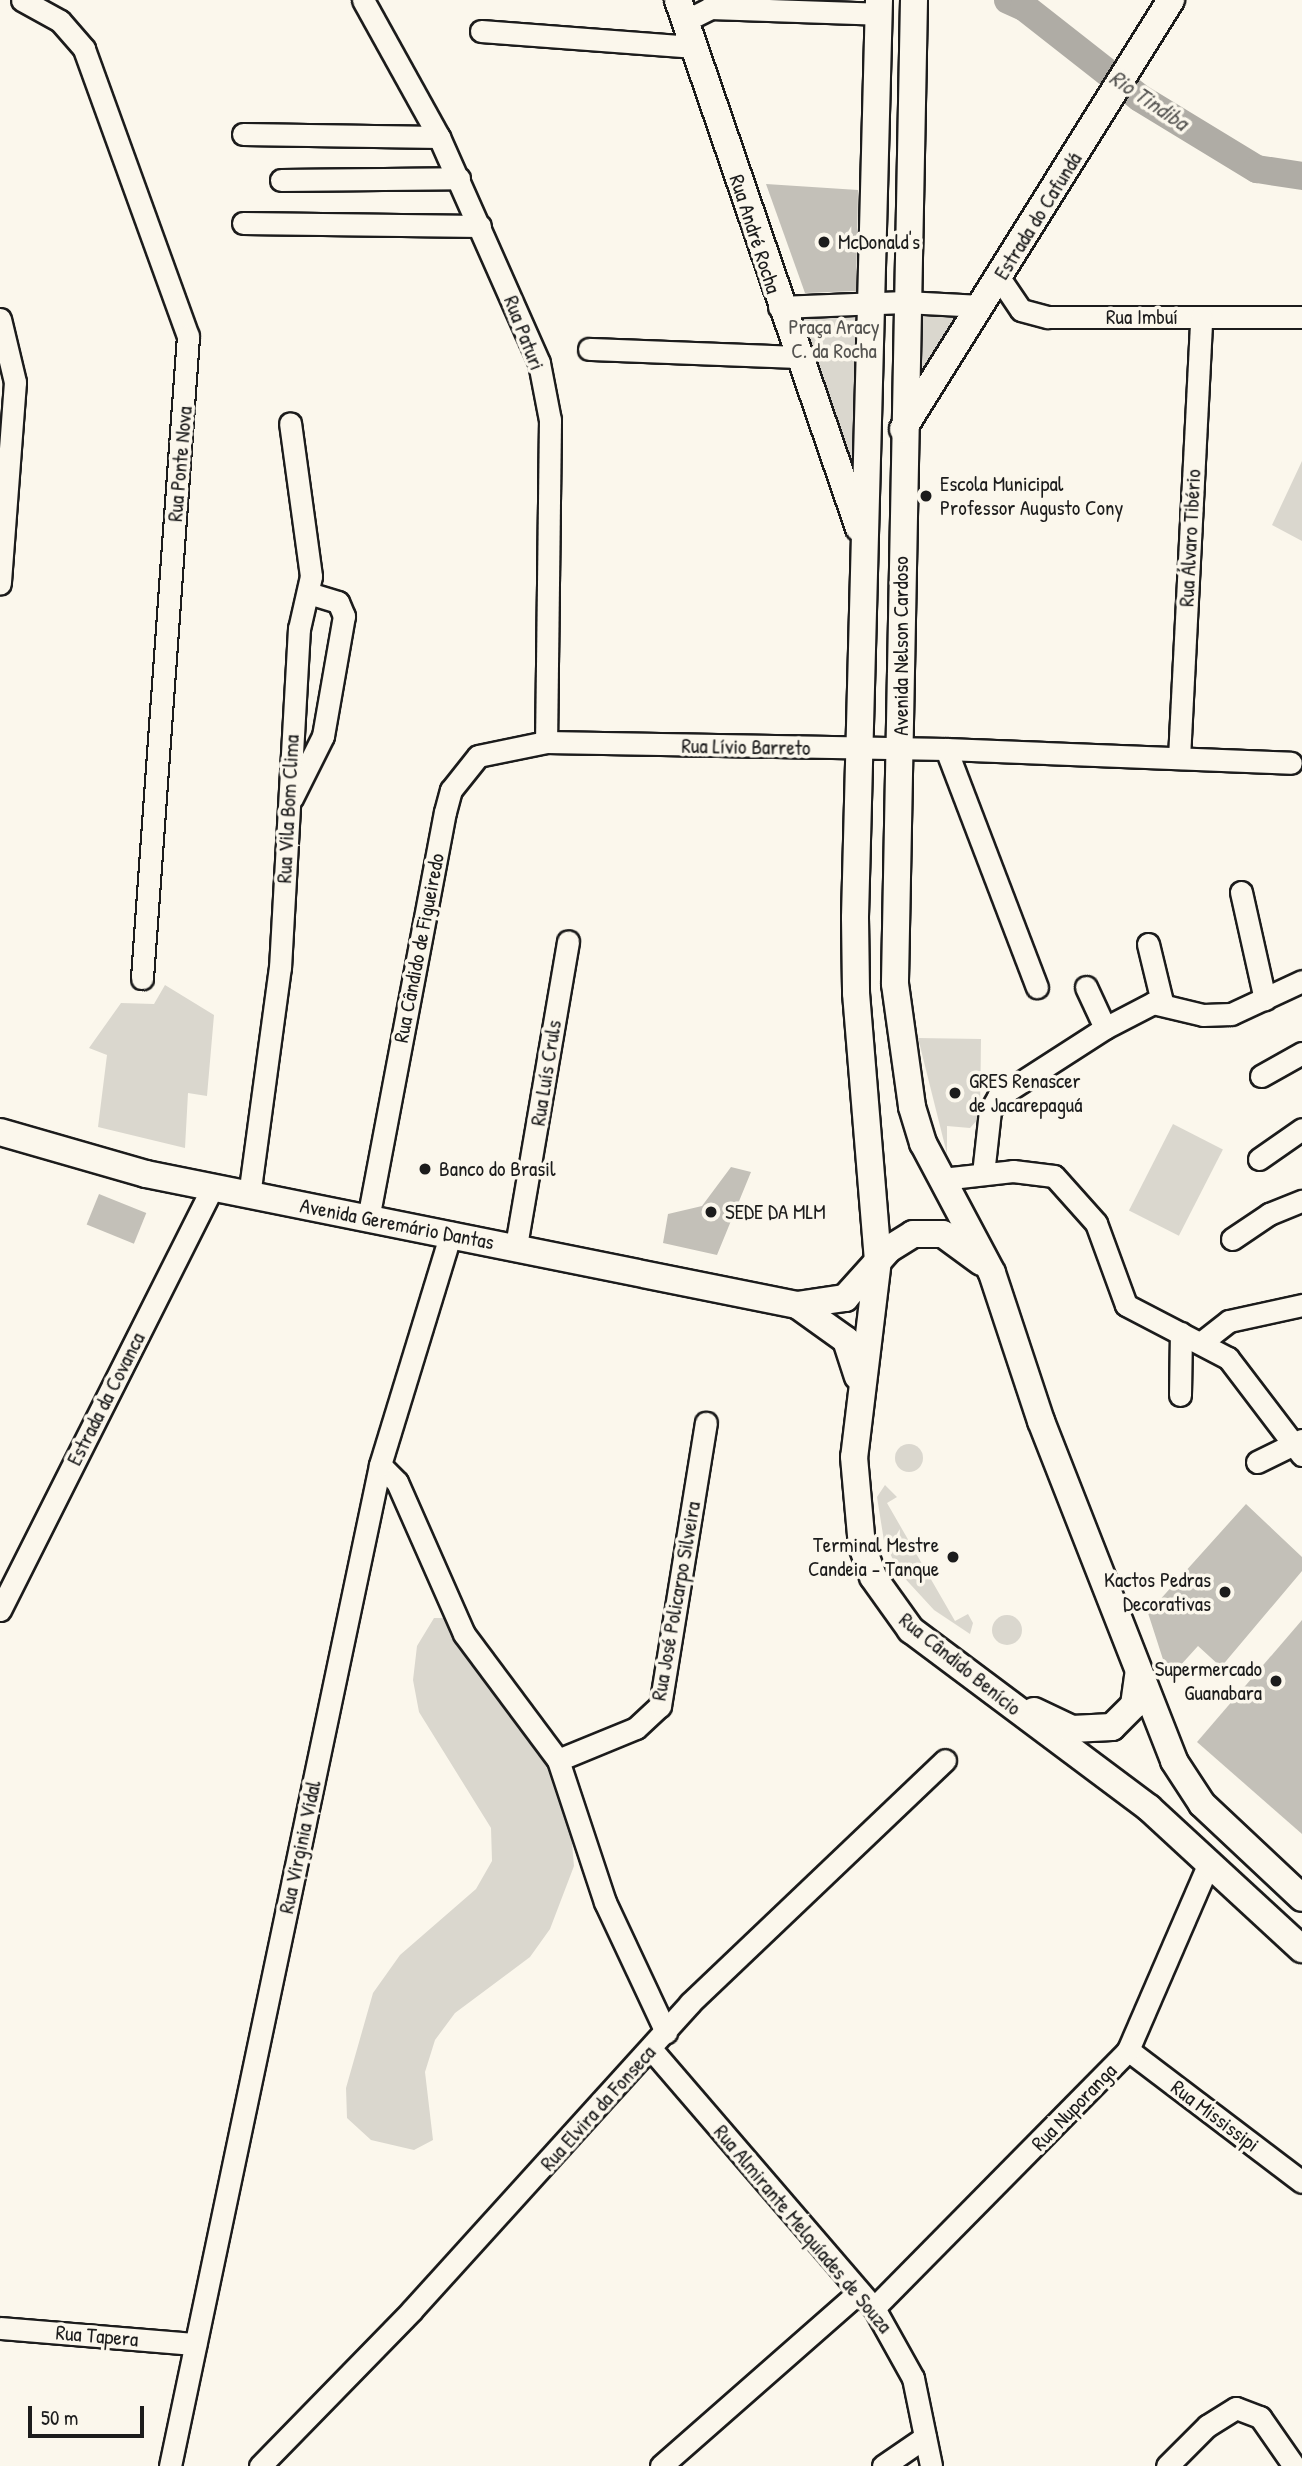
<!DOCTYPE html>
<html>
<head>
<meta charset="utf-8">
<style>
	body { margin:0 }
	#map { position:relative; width:1302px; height:2466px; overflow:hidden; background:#fbf7ec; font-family:"Patrick Hand",sans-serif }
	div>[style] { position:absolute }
	.green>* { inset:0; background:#dad7ce; transform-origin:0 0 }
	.round { border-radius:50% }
	.river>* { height:28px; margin:-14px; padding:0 14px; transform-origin:14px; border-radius:14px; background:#afaca5 }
	.building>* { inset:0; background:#c3c0b8; transform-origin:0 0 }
	.roads { filter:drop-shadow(2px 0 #1c1c1c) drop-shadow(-2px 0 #1c1c1c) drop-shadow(0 2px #1c1c1c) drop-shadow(0 -2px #1c1c1c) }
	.minor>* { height:21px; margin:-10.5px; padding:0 10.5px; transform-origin:10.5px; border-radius:10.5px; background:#fbf7ec }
	.major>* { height:26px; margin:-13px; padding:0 13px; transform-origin:13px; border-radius:13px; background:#fbf7ec }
	.dots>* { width:19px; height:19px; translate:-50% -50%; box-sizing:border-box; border:4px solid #fbf7ec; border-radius:50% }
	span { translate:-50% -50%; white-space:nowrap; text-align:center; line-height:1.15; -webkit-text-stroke:7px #fbf7ec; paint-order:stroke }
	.street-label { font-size:21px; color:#1c1c1c }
	.poi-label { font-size:21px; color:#1c1c1c }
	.left { translate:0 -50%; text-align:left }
	.right { translate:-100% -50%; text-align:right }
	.park-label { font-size:21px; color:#555451 }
	.water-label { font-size:23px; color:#575653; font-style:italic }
	.scale { position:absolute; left:28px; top:2406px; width:116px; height:32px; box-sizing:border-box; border:4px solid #1c1c1c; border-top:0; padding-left:9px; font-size:21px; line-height:24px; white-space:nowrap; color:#1c1c1c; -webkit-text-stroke:5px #fbf7ec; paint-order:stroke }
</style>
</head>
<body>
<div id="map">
	<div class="green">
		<div style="clip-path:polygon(863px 310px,855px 484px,797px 313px)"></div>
		<div style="clip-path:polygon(912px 315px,969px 318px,908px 412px)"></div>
		<div style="clip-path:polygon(1302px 461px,1302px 541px,1272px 525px)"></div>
		<div style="clip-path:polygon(165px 985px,214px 1015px,207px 1096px,188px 1093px,185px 1148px,98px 1127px,107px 1055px,89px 1048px,121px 1003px,154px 1004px)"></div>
		<div style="clip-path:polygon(918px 1038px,981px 1039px,980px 1117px,970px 1128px,947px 1126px,947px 1154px)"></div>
		<div style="left:1173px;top:1124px;width:56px;height:97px;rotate:27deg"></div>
		<div class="round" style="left:895px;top:1444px;width:28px;height:28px"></div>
		<div style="clip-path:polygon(885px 1485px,897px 1497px,887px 1503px,955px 1621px,968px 1614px,973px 1623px,970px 1634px,934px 1610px,899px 1572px,884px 1541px,877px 1497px)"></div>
		<div class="round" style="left:992px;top:1615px;width:30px;height:30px"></div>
		<div style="clip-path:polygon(434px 1618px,446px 1618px,549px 1757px,571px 1832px,574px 1866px,550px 1929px,530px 1957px,455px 2013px,435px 2040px,425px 2072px,433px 2140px,414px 2150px,371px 2140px,347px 2118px,346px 2088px,373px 1993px,400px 1955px,476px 1889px,492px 1861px,491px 1828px,419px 1712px,413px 1680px,417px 1646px)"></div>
	</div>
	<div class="river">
		<div style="left:1008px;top:0;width:17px;rotate:24deg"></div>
		<div style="left:1024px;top:7px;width:147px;rotate:38.1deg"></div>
		<div style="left:1140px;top:98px;width:137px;rotate:31.3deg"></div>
		<div style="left:1257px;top:169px;width:46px;rotate:8.8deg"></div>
	</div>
	<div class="building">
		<div style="clip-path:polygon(766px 184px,858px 190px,856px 291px,805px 293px)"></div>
		<div style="clip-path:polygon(731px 1167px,751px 1172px,717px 1255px,663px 1243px,668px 1214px,702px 1206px)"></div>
		<div style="left:99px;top:1194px;width:51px;height:33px;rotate:22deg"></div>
		<div style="clip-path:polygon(1246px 1504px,1302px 1557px,1302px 1571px,1221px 1667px,1198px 1646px,1169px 1678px,1148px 1613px)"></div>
		<div style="clip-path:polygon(1302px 1620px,1302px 1834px,1197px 1742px)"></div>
	</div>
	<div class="roads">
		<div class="minor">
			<div style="left:22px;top:0;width:43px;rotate:28.9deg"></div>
			<div style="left:60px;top:21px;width:37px;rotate:49deg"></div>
			<div style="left:84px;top:49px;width:305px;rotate:70.1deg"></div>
			<div style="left:188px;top:336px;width:644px;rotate:94.1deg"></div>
			<div style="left:363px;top:0;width:157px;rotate:61deg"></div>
			<div style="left:439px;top:137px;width:247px;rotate:66.1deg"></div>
			<div style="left:539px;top:363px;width:58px;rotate:79.1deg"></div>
			<div style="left:550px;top:420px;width:322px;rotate:90.7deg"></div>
			<div style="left:685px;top:21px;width:28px;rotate:-27deg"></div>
			<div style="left:710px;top:8px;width:168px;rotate:2deg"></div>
			<div style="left:481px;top:31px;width:215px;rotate:4.3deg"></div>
			<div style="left:243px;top:134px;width:196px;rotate:0.9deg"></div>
			<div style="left:281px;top:180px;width:178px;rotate:-0.6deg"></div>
			<div style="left:243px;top:223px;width:237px;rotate:0.7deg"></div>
			<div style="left:1000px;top:279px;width:37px;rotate:56deg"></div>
			<div style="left:1021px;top:310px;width:28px;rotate:15deg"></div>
			<div style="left:1048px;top:317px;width:254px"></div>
			<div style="left:779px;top:307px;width:126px;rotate:-2.3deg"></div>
			<div style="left:905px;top:302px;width:76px;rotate:3deg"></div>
			<div style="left:0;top:319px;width:65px;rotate:76.6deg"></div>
			<div style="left:15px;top:382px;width:202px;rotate:94.3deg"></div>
			<div style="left:589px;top:349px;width:211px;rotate:2.2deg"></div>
			<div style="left:946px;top:749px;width:255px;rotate:69.1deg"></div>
			<div style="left:1179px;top:758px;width:441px;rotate:-87.1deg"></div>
			<div style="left:292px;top:798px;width:69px;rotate:-63.4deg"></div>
			<div style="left:323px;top:736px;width:122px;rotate:-80.1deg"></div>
			<div style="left:344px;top:616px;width:15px;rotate:-113deg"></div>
			<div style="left:338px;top:602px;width:31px;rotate:-163deg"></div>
			<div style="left:1241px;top:892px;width:110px;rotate:77.4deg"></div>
			<div style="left:1148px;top:944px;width:60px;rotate:76.4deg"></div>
			<div style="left:1086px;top:987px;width:45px;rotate:65.1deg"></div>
			<div style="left:1261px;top:1076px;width:47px;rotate:-29.3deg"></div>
			<div style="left:1259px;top:1159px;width:52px;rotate:-34.9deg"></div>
			<div style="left:983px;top:1174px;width:63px;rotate:-83.7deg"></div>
			<div style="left:990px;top:1111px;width:16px;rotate:-60deg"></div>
			<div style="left:998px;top:1097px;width:127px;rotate:-32.8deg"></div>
			<div style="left:1105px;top:1028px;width:54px;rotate:-27.5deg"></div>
			<div style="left:1153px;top:1003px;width:51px;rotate:13.5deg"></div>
			<div style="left:1203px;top:1015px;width:28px;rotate:-2deg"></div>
			<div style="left:1231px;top:1014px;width:78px;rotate:-24.9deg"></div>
			<div style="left:942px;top:1179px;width:71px;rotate:-6.4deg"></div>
			<div style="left:1013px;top:1171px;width:41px;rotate:7deg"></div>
			<div style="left:1054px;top:1176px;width:63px;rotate:48.2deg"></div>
			<div style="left:1096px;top:1223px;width:87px;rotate:69.9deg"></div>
			<div style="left:1126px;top:1305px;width:115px;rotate:27.5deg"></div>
			<div style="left:1228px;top:1358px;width:122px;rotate:52.7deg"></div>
			<div style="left:249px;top:1196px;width:230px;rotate:-82.3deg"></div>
			<div style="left:280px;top:968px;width:340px;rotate:-86.8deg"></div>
			<div style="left:299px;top:629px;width:54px;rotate:-77.2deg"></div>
			<div style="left:311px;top:576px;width:154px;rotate:-97.8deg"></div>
			<div style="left:368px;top:1219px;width:414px;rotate:-79.3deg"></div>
			<div style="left:445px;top:812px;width:23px;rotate:-75deg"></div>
			<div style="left:451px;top:790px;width:43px;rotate:-51.5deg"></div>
			<div style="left:478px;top:756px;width:69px;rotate:-11.6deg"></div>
			<div style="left:546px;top:742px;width:400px;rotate:1deg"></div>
			<div style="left:946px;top:749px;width:345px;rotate:2.3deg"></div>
			<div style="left:1232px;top:1239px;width:45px;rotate:-34deg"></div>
			<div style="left:1269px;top:1214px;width:35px;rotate:-22deg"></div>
			<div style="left:516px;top:1246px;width:309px;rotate:-80.3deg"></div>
			<div style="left:1202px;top:1342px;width:34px;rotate:-38deg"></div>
			<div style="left:1229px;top:1321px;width:75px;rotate:-12.4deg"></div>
			<div style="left:1180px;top:1395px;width:62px;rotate:-89.1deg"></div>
			<div style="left:1257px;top:1462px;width:50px;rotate:-26.1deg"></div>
			<div style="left:380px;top:1465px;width:24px;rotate:45deg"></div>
			<div style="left:397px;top:1482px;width:166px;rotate:66.2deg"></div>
			<div style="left:464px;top:1634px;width:157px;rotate:53.3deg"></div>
			<div style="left:558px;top:1760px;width:150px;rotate:71.7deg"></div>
			<div style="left:605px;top:1902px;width:144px;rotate:64.9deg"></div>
			<div style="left:0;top:1610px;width:472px;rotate:-63.3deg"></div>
			<div style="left:558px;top:1760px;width:84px;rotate:-22.3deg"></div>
			<div style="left:636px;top:1728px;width:33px;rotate:-43deg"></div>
			<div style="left:660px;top:1706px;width:287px;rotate:-80.8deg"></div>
			<div style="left:652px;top:2050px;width:340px;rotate:49.3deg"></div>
			<div style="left:874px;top:2308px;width:80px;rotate:60.9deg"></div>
			<div style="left:913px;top:2378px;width:90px;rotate:78.4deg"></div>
			<div style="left:1128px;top:2050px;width:218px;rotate:37.2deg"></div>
			<div style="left:874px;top:2308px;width:362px;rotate:-45.4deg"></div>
			<div style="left:1128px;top:2050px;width:204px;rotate:-66.6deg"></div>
			<div style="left:0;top:2328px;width:196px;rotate:4.7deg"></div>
			<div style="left:170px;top:2466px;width:1023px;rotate:-78.15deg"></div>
			<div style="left:380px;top:1465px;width:243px;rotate:-73deg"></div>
			<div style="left:260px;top:2466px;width:218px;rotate:-45.7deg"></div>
			<div style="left:412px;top:2310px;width:414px;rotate:-47.8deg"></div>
			<div style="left:690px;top:2003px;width:352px;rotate:-43.6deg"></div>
			<div style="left:661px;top:2466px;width:264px;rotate:-41.3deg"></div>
			<div style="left:883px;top:2466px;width:51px;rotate:-34.6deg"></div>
			<div style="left:1167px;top:2466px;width:57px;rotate:-45deg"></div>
			<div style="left:1207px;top:2426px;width:34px;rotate:-32deg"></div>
			<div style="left:1236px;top:2408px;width:26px;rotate:21deg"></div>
			<div style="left:1260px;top:2417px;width:60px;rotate:55.2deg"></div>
		</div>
		<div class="major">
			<div style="left:678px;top:0;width:558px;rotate:71.08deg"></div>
			<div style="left:879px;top:0;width:918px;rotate:91.5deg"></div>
			<div style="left:855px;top:918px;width:75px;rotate:89.2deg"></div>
			<div style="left:856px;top:993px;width:268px;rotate:85.3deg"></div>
			<div style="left:878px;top:1260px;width:198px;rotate:96.9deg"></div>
			<div style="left:854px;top:1457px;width:89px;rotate:84.9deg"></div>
			<div style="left:862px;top:1546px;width:33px;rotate:70deg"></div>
			<div style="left:873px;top:1577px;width:65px;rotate:54.4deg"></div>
			<div style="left:911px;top:1630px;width:297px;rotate:36.8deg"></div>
			<div style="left:1149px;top:1808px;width:208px;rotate:42.7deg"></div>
			<div style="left:914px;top:0;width:984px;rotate:91.11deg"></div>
			<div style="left:895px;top:984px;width:124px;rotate:82.1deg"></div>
			<div style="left:912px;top:1107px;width:38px;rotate:73deg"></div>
			<div style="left:923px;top:1143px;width:147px;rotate:62deg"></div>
			<div style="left:992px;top:1273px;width:156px;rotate:71.7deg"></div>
			<div style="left:1041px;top:1421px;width:365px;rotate:68.6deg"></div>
			<div style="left:1174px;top:1761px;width:51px;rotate:56.9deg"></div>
			<div style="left:1202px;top:1804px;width:137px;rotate:43.2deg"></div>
			<div style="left:903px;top:429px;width:506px;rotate:-58.01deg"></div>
			<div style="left:0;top:1132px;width:152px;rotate:16deg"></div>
			<div style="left:146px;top:1174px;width:664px;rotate:11.38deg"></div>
			<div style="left:797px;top:1305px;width:49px;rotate:-8.3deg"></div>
			<div style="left:845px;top:1298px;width:66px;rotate:-48.1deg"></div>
			<div style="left:889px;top:1249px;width:28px;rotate:-32deg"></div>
			<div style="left:913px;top:1234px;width:30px"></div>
			<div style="left:943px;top:1234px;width:47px;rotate:36.4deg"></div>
			<div style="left:797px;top:1305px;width:60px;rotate:35.5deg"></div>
			<div style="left:846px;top:1340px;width:38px;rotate:72deg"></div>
			<div style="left:1034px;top:1711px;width:42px;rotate:25.3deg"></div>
			<div style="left:1072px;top:1729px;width:40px;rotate:-2.9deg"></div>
			<div style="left:1112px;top:1727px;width:31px;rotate:-45deg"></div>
			<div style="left:1134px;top:1705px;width:30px;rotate:-82deg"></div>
		</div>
	</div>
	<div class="dots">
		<div style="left:824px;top:242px;background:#1c1c1c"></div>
		<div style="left:926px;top:496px;background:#1c1c1c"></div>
		<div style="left:955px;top:1093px;background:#1c1c1c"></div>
		<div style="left:425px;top:1169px;background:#1c1c1c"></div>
		<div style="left:711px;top:1212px;background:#1c1c1c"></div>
		<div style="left:953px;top:1557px;background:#1c1c1c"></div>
		<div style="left:1225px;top:1592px;background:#1c1c1c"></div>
		<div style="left:1276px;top:1681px;background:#1c1c1c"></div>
	</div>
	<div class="street-label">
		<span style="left:1038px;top:216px;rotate:-58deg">Estrada do Cafundá</span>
		<span style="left:755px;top:234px;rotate:72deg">Rua André Rocha</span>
		<span style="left:1142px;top:317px">Rua Imbuí</span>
		<span style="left:524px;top:333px;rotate:69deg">Rua Paturi</span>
		<span style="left:180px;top:464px;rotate:-85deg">Rua Ponte Nova</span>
		<span style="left:1190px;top:538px;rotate:-87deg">Rua Álvaro Tibério</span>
		<span style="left:901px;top:646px;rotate:-90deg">Avenida Nelson Cardoso</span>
		<span style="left:746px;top:747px;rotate:1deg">Rua Lívio Barreto</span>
		<span style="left:288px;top:809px;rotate:-87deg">Rua Vila Bom Clima</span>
		<span style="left:419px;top:948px;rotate:-79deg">Rua Cândido de Figueiredo</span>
		<span style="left:546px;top:1073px;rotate:-81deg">Rua Luís Cruls</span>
		<span style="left:397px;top:1224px;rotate:11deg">Avenida Geremário Dantas</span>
		<span style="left:106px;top:1399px;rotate:-63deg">Estrada da Covanca</span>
		<span style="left:676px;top:1601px;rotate:-80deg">Rua José Policarpo Silveira</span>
		<span style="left:960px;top:1664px;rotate:39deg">Rua Cândido Benício</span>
		<span style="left:300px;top:1847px;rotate:-78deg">Rua Virginia Vidal</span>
		<span style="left:1074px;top:2107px;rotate:-46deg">Rua Nuporanga</span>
		<span style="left:598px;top:2108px;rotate:-48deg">Rua Elvira da Fonseca</span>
		<span style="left:1215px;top:2116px;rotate:37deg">Rua Mississipi</span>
		<span style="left:803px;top:2229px;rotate:50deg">Rua Almirante Melquíades de Souza</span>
		<span style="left:97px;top:2336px;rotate:5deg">Rua Tapera</span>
	</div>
	<div class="poi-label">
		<span class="left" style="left:838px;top:242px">McDonald's</span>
		<span class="left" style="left:940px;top:496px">Escola Municipal<br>Professor Augusto Cony</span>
		<span class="left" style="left:969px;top:1093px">GRES Renascer<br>de Jacarepaguá</span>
		<span class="left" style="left:439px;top:1169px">Banco do Brasil</span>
		<span class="left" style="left:725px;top:1212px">SEDE DA MLM</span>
		<span class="right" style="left:939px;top:1557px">Terminal Mestre<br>Candeia - Tanque</span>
		<span class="right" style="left:1211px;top:1592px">Kactos Pedras<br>Decorativas</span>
		<span class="right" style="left:1262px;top:1681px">Supermercado<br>Guanabara</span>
	</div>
	<div class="park-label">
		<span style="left:834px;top:339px">Praça Aracy<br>C. da Rocha</span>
	</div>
	<div class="water-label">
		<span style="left:1149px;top:100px;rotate:34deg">Rio Tindiba</span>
	</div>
	<div class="scale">50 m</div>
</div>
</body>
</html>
